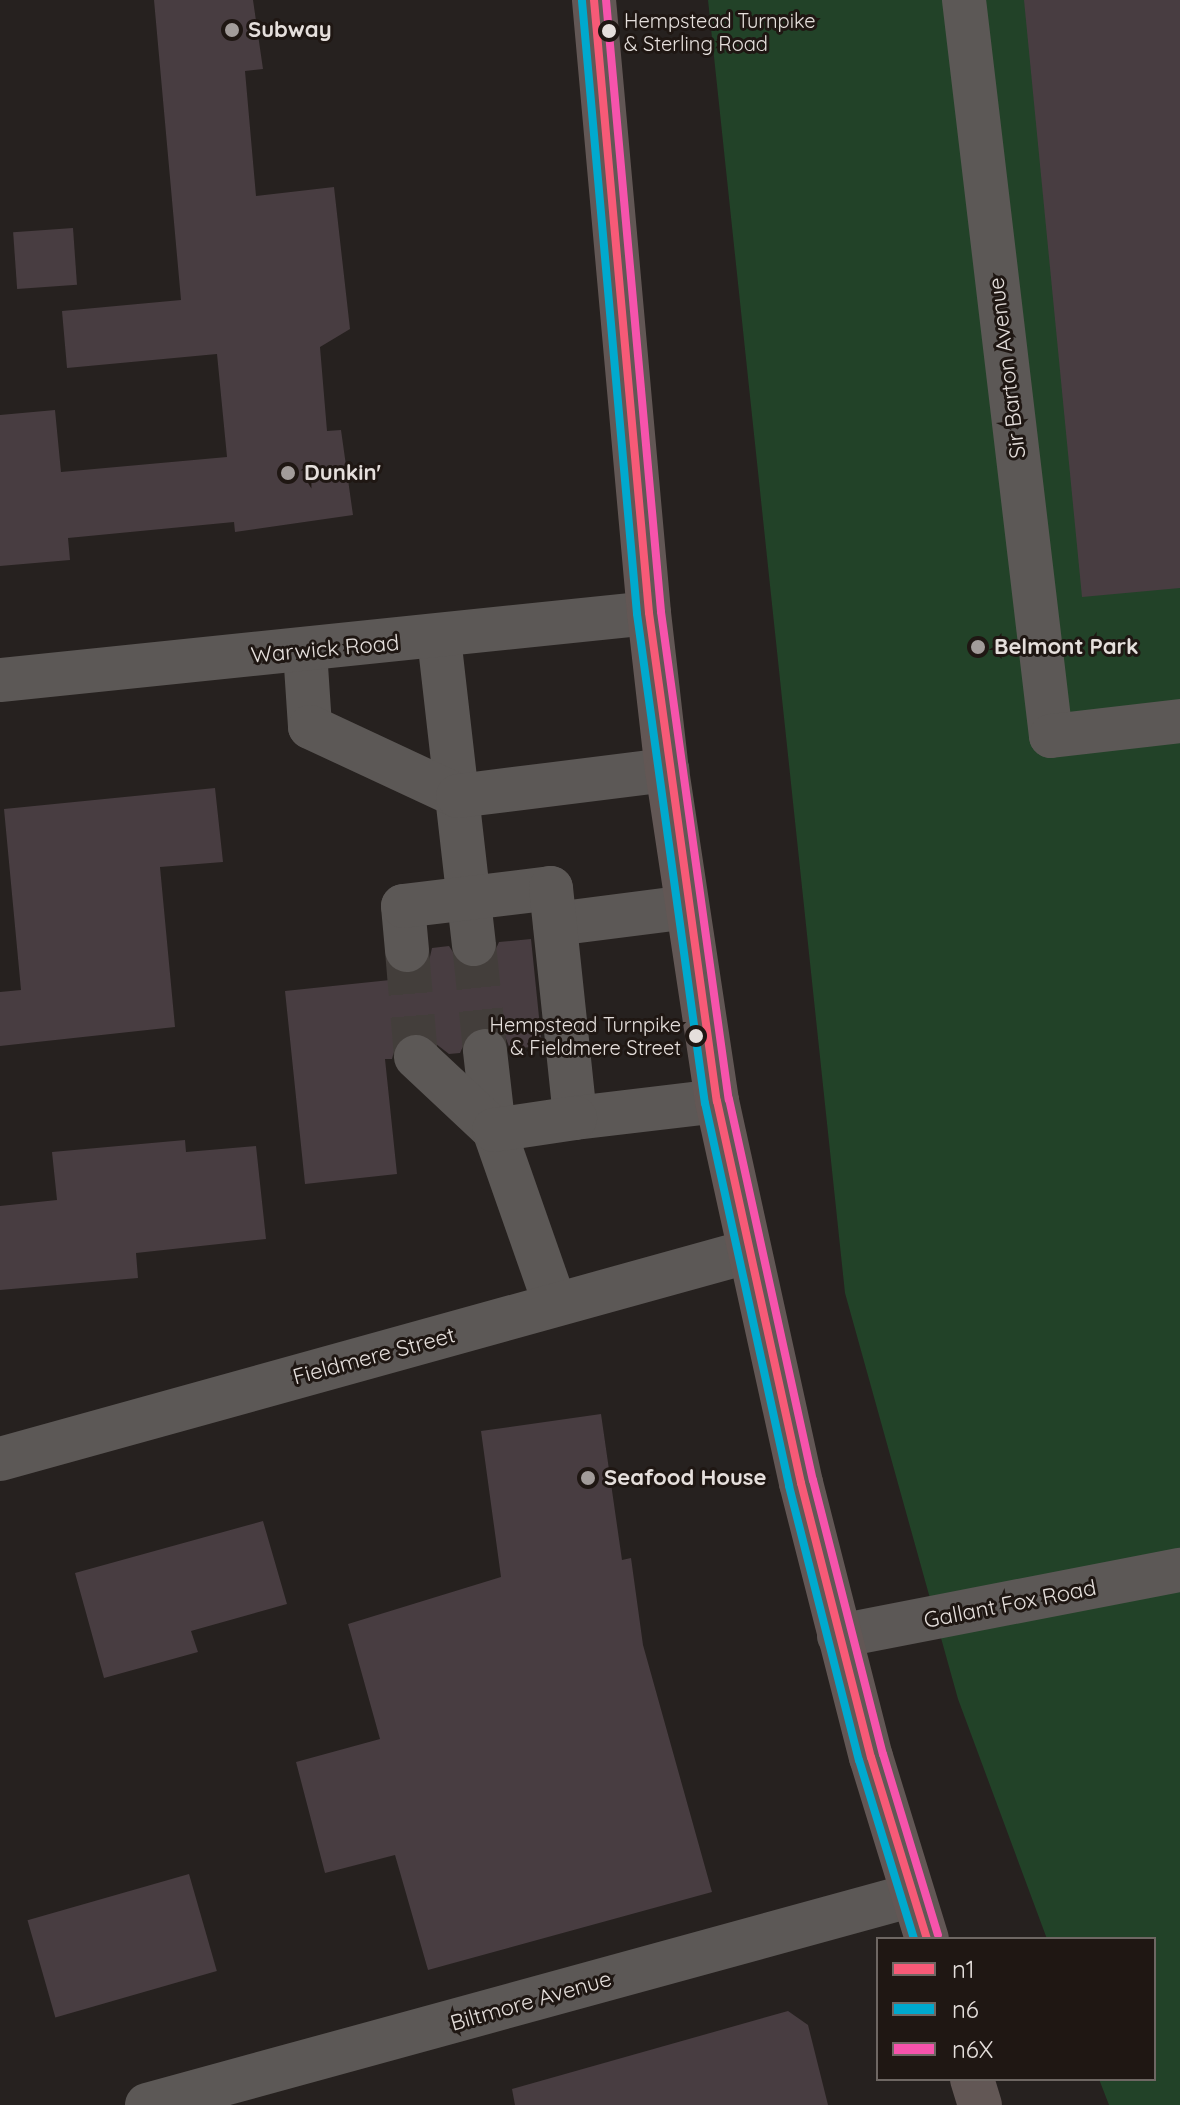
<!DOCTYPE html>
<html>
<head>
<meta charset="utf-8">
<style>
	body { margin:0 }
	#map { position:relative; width:1180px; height:2105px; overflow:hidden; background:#26211f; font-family:Quicksand,sans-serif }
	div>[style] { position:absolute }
	.green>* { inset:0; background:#224228 }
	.building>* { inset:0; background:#483d41; transform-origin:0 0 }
	.minor-tunnel>* { height:44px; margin-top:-22px; transform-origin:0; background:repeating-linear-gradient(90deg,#433e3b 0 44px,transparent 0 66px) }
	.minor>* { height:44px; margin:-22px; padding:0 22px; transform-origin:22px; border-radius:22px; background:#5c5856 }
	.major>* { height:44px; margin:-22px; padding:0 22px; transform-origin:22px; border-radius:22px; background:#625755 }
	.bus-1>* { height:8px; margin:-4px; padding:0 4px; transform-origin:4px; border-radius:4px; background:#f75a77 }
	.bus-2>* { height:8px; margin:-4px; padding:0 4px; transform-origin:4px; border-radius:4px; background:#00a9ce }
	.bus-3>* { height:8px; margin:-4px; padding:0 4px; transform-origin:4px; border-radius:4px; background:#f653ac }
	.dots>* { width:22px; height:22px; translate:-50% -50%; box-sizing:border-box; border:4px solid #1f1713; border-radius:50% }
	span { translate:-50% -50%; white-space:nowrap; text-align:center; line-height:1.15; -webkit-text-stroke:6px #1f1713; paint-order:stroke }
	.bus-label { font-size:20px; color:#e5dfdc }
	.left { translate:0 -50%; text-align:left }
	.right { translate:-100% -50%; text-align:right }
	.poi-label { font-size:22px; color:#e5dfdc; font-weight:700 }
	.street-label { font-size:22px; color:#e5dfdc }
	.legend { position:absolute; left:876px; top:1937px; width:280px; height:144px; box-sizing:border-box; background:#1f1713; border:2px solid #6e6763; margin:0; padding:10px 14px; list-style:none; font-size:24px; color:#e5dfdc }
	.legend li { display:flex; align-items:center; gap:16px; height:40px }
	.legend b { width:40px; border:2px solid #6e6763 }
</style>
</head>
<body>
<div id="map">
	<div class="green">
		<div style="clip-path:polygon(708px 0,1180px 0,1180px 2105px,1109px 2105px,1099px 2079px,1154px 2079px,1154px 1939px,1047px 1939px,958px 1699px,845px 1293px)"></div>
	</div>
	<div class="building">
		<div style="clip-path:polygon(154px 0,253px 0,263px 69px,245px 71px,256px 196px,334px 187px,350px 329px,320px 347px,327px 431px,341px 430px,353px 515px,235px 532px,234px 522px,68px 538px,70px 560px,0 566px,0 415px,55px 410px,61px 472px,227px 457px,217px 354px,67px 368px,62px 311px,181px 300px)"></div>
		<div style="clip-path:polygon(1024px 0,1180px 0,1180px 588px,1082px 597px)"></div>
		<div style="left:73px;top:228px;width:57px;height:60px;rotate:86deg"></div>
		<div style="clip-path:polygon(215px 788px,223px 862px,160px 867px,175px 1027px,0 1046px,0 992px,21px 990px,4px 809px)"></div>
		<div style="clip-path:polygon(531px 939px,542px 1046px,510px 1049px,505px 1036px,483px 1026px,470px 1031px,460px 1053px,449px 1054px,422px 1033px,408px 1033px,397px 1041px,392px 1059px,385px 1059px,397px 1174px,305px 1184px,285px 991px,390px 980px,389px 966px,410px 975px,429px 961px,432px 948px,449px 946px,463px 967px,478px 969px,489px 964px,499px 942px)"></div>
		<div style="clip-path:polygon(185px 1140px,186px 1152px,256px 1146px,266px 1239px,136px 1253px,138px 1278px,0 1290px,0 1206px,57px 1200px,52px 1152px)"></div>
		<div style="clip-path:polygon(601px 1414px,622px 1560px,631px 1558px,643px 1645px,712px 1892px,428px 1970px,395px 1855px,325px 1873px,296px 1762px,380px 1739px,348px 1624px,501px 1577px,481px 1431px)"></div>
		<div style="clip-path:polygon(263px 1521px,287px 1604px,191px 1631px,198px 1652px,104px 1678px,75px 1573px)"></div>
		<div style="left:189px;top:1874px;width:101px;height:168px;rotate:74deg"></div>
		<div style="clip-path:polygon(788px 2011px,808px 2025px,828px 2105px,515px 2105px,512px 2089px)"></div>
	</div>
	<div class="minor-tunnel">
		<div style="left:474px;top:944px;width:108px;rotate:84.1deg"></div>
		<div style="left:407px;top:950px;width:107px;rotate:85.2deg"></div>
	</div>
	<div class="minor">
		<div style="left:964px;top:0;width:741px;rotate:83.26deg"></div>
		<div style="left:1051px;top:736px;width:130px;rotate:-6.6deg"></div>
		<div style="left:439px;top:638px;width:308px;rotate:83.5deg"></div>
		<div style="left:305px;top:651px;width:76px;rotate:86.2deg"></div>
		<div style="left:310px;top:727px;width:163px;rotate:25deg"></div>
		<div style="left:458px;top:796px;width:211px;rotate:-7.1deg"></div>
		<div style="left:0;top:680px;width:652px;rotate:-5.89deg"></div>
		<div style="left:555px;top:924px;width:133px;rotate:-7.3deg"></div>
		<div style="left:407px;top:950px;width:44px;rotate:-95.2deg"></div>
		<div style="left:403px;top:906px;width:149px;rotate:-6.9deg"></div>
		<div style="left:551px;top:888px;width:231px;rotate:84deg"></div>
		<div style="left:575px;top:1118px;width:143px;rotate:-6.8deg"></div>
		<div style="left:485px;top:1051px;width:80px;rotate:83.5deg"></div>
		<div style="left:494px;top:1130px;width:184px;rotate:70.7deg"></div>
		<div style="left:416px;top:1057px;width:107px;rotate:43.1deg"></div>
		<div style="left:494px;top:1130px;width:82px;rotate:-8.4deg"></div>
		<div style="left:0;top:1459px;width:775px;rotate:-15.49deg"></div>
		<div style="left:839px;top:1636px;width:347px;rotate:-11deg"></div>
		<div style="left:147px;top:2105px;width:794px;rotate:-15.33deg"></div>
	</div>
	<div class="major">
		<div style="left:594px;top:0;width:615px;rotate:84.87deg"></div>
		<div style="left:649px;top:613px;width:158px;rotate:83.5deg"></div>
		<div style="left:667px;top:770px;width:335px;rotate:81.4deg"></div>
		<div style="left:717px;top:1101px;width:391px;rotate:77.6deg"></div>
		<div style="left:801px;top:1483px;width:283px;rotate:75.7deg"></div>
		<div style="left:871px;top:1757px;width:190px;rotate:72.9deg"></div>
		<div style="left:972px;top:2079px;width:27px;rotate:73deg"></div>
	</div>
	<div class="bus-1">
		<div style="left:594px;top:0;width:615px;rotate:84.87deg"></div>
		<div style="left:649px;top:613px;width:493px;rotate:82.1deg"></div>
		<div style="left:717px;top:1101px;width:391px;rotate:77.6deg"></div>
		<div style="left:801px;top:1483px;width:283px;rotate:75.7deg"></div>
		<div style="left:871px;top:1757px;width:190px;rotate:72.9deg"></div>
	</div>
	<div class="bus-2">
		<div style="left:582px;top:1px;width:615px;rotate:84.87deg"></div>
		<div style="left:637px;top:614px;width:494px;rotate:82.1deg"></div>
		<div style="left:705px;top:1103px;width:392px;rotate:77.6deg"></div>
		<div style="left:789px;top:1486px;width:283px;rotate:75.7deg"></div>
		<div style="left:859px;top:1760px;width:187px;rotate:72.9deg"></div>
	</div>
	<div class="bus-3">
		<div style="left:606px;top:0;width:614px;rotate:84.86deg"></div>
		<div style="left:661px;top:612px;width:492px;rotate:82.1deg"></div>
		<div style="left:729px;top:1099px;width:390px;rotate:77.6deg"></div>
		<div style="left:813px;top:1480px;width:283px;rotate:75.7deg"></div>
		<div style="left:883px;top:1754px;width:189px;rotate:73.1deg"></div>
	</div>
	<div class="dots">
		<div style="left:232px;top:30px;background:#a29c9a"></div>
		<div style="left:609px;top:31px;background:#e5dfdc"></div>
		<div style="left:288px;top:473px;background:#a29c9a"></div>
		<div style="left:978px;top:647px;background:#a29c9a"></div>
		<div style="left:696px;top:1036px;background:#e5dfdc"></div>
		<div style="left:588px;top:1478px;background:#a29c9a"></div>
	</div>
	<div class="bus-label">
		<span class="left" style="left:624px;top:32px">Hempstead Turnpike<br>&amp; Sterling Road</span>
		<span class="right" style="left:681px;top:1036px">Hempstead Turnpike<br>&amp; Fieldmere Street</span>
	</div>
	<div class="poi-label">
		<span class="left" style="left:248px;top:30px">Subway</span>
		<span class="left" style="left:304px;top:473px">Dunkin'</span>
		<span class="left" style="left:994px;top:647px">Belmont Park</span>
		<span class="left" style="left:604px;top:1478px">Seafood House</span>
	</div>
	<div class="street-label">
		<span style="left:1007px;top:368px;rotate:-97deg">Sir Barton Avenue</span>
		<span style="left:325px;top:649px;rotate:-5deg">Warwick Road</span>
		<span style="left:374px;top:1356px;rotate:-15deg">Fieldmere Street</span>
		<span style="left:1010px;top:1604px;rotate:-11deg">Gallant Fox Road</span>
		<span style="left:531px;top:2001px;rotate:-16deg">Biltmore Avenue</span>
	</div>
	<ul class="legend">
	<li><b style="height:10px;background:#f75a77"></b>n1</li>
	<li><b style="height:10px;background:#00a9ce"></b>n6</li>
	<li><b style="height:10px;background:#f653ac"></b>n6X</li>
	</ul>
</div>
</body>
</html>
